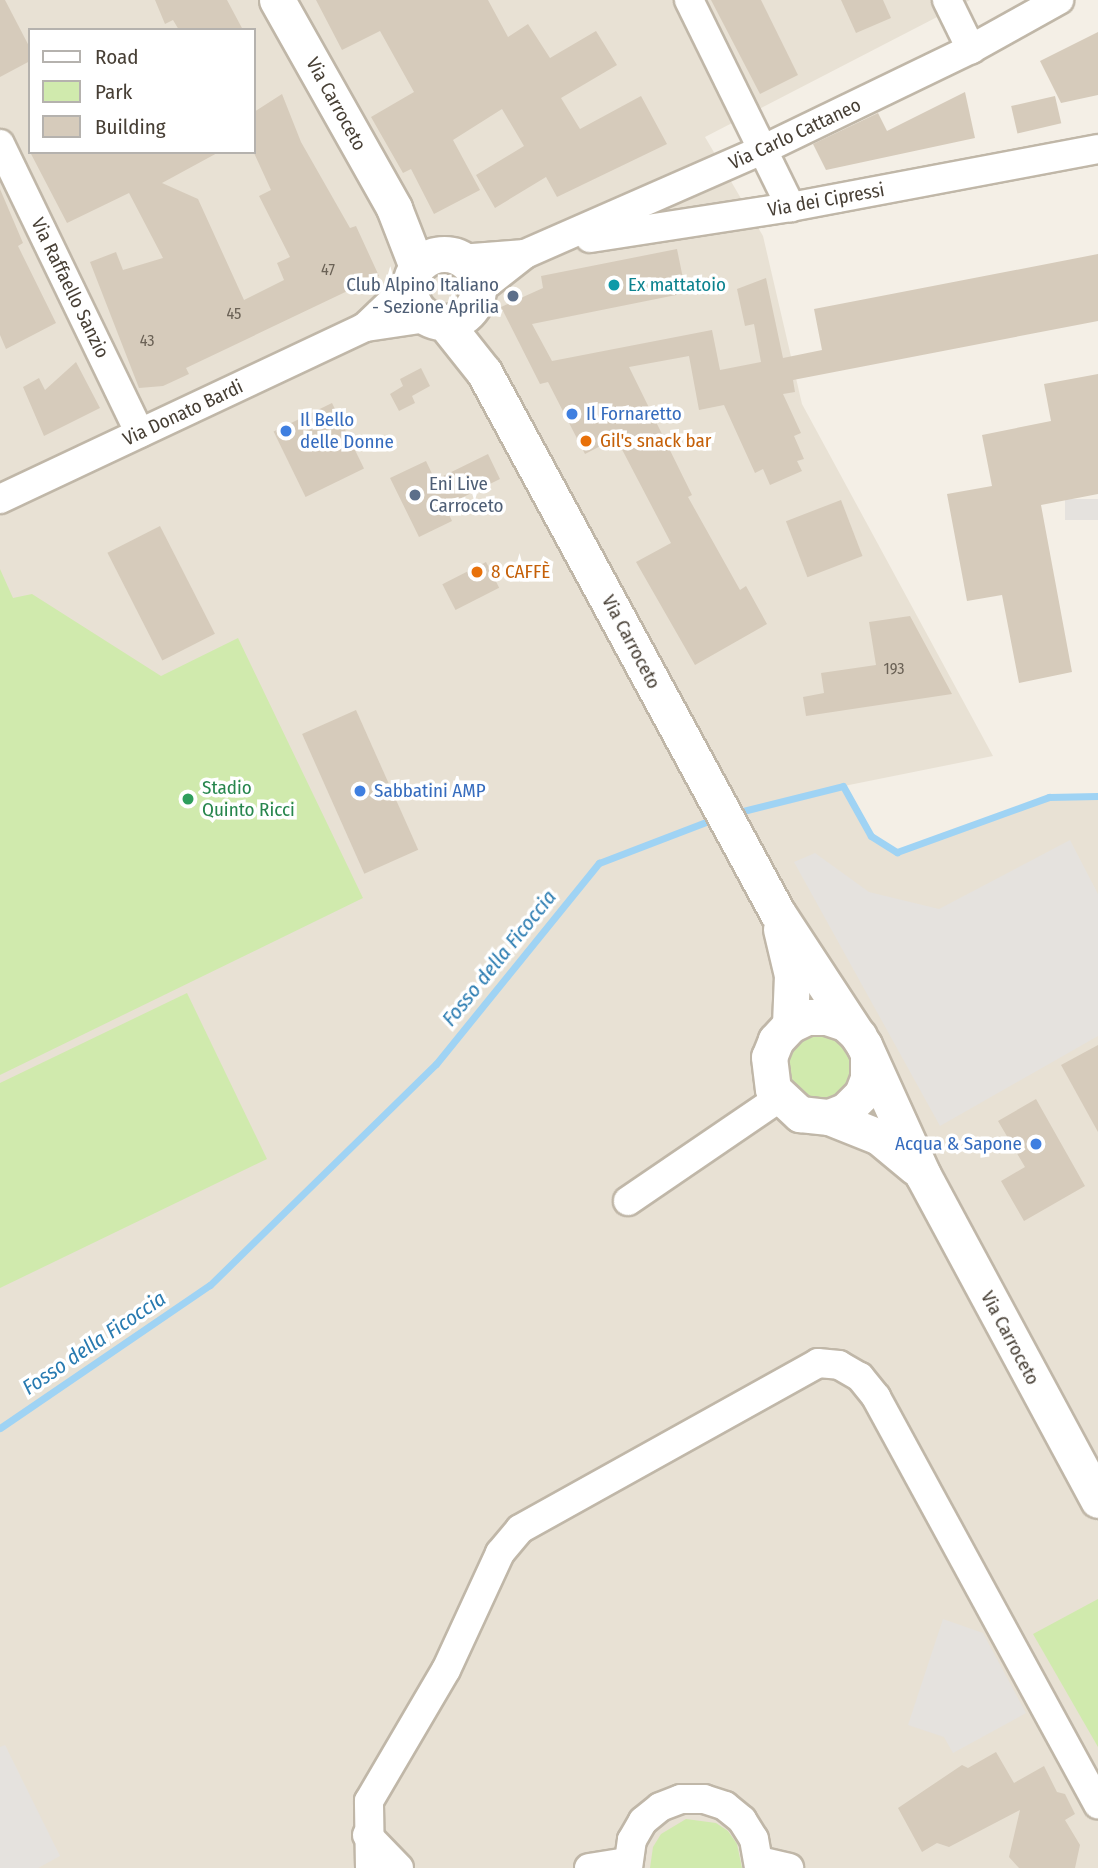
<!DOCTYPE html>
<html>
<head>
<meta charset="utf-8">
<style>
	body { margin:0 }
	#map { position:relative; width:1098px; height:1868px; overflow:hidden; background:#f4efe6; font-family:"Fira Sans Condensed",sans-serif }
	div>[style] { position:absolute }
	.residential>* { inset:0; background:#e8e1d4 }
	.green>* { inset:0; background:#d0eaad }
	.round { border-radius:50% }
	.parking>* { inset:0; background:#e5e2de; transform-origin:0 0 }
	.stream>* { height:7px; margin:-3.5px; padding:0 3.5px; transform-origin:3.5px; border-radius:3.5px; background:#9fd3f4 }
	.building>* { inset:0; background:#d6cbbb; transform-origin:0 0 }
	.roads { filter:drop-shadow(2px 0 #c0b7a8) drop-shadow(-2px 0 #c0b7a8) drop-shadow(0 2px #c0b7a8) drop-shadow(0 -2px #c0b7a8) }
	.minor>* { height:28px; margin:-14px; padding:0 14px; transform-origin:14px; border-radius:14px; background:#fff }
	.tertiary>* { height:35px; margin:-17.5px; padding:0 17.5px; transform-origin:17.5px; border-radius:17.5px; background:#fff }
	.tertiary>.ring { margin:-17.5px; padding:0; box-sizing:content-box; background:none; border:35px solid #fff; border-radius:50% }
	.dots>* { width:19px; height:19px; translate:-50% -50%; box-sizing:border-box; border:4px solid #fff; border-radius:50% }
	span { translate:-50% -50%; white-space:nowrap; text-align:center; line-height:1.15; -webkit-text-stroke:7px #fff; paint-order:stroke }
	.number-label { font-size:16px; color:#6b6256 }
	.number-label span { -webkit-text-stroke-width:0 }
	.street-label { font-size:19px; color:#473f35 }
	.service-label { font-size:19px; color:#4e5e75 }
	.right { translate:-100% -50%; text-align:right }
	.left { translate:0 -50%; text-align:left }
	.culture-label { font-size:19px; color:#0d838f }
	.shop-label { font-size:19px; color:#366cbe }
	.food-label { font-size:19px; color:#c56008 }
	.leisure-label { font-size:19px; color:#27864d }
	.water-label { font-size:21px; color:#287ab0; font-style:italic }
	.legend { position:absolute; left:28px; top:28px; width:228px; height:126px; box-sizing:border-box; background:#fff; border:2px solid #b5b2ae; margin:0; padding:9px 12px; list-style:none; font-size:21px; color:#473f35 }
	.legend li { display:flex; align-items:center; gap:14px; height:35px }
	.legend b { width:35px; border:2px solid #b5b2ae }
</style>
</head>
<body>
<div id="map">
	<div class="residential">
		<div style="clip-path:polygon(evenodd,0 0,970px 0,705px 137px,763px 236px,802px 404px,993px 756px,844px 786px,870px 836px,897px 852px,1049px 797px,1098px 796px,1098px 1868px,0 1868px,0 0,30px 30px,254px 30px,254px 152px,30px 152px,30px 30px)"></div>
	</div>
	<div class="green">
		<div style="clip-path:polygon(0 569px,13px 598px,32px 594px,161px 676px,238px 638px,363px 898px,0 1075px)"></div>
		<div style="clip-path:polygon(187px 993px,267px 1159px,0 1288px,0 1083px)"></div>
		<div class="round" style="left:785px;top:1033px;width:68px;height:68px"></div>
		<div style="clip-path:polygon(1098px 1599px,1098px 1747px,1033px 1634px)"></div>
		<div style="clip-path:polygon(686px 1819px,716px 1823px,728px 1831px,737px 1844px,742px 1868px,650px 1868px,653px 1847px,661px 1834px)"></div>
	</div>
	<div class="parking">
		<div style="left:1098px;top:499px;width:21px;height:33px;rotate:90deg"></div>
		<div style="clip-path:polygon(1070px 840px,1098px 894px,1098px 1036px,940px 1126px,794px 862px,815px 853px,869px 892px,939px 909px)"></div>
		<div style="clip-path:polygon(943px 1619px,983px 1633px,1026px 1713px,953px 1753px,944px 1737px,908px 1725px)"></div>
		<div style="clip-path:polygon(5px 1745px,60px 1856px,38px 1868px,0 1868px,0 1747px)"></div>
	</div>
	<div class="stream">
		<div style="left:735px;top:813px;width:111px;rotate:-14deg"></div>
		<div style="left:843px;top:786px;width:57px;rotate:60.8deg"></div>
		<div style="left:871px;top:836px;width:31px;rotate:32deg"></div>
		<div style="left:897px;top:852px;width:162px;rotate:-19.9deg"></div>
		<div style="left:1049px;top:797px;width:49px;rotate:-1.2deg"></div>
		<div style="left:0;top:1428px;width:254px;rotate:-34.3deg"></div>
		<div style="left:210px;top:1285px;width:316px;rotate:-44.4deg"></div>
		<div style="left:436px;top:1064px;width:259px;rotate:-51deg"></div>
		<div style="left:599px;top:863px;width:125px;rotate:-21deg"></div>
	</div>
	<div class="building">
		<div style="clip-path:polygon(0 0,5px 0,30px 48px,30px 61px,0 77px)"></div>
		<div style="clip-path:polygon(155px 0,227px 0,243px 30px,179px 30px,173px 20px,165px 24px)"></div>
		<div style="clip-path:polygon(316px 0,488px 0,508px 37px,528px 24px,550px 58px,596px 31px,617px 65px,561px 98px,580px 129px,641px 96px,667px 144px,557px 197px,546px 177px,495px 208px,476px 175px,524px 146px,502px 109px,453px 140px,480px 190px,434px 214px,411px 169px,403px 173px,371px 117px,414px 92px,380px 31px,342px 50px)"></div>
		<div style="clip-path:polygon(711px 0,761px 0,798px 75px,760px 94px)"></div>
		<div style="clip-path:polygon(841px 0,883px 0,891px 18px,856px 33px)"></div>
		<div style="clip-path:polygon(1098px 32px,1098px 95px,1061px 103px,1040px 61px)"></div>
		<div style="clip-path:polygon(965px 92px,975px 138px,826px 170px,813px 144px,878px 113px,887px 131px)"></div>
		<div style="clip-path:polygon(282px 94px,301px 142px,350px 228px,356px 226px,379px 276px,186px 368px,189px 374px,163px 386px,139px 388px,90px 262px,116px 252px,123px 270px,163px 258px,129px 193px,67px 223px,30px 152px,219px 152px,162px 183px,198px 199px,244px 300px,284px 280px,277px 263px,290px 257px,259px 196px,271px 190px,254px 153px,254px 112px)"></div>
		<div style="left:1055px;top:96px;width:28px;height:45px;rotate:77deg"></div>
		<div style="clip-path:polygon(0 189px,23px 243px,18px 246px,56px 323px,6px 349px,0 335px)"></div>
		<div style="clip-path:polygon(677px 249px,686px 293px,532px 324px,552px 361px,712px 330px,720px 370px,761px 362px,754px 324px,745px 326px,737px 289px,766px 278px,783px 358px,822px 350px,814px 309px,1098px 254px,1098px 321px,793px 380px,795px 392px,783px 394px,801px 433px,794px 436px,804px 459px,797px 461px,802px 471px,770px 485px,763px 469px,755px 473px,724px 405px,699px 410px,689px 356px,629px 367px,692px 495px,688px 497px,740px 590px,746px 586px,767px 624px,695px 665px,636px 562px,671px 543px,616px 438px,585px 454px,548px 382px,540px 384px,501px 307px,543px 288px,541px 276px)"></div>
		<div style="clip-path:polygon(76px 362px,100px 408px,44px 436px,23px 387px,39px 378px,45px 390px)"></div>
		<div style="clip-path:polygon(421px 368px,430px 386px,412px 396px,415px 403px,399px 411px,390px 394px,403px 386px,400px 379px)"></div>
		<div style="clip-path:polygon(1098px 374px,1098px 494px,1041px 505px,1072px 672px,1019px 683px,1002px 595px,967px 601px,947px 494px,992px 486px,982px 435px,1051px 421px,1044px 384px)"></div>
		<div style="left:332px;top:403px;width:73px;height:65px;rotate:64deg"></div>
		<div style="clip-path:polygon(488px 454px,500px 479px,445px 506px,452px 521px,419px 537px,390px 478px,426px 461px,435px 480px)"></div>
		<div style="left:841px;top:500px;width:60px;height:59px;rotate:69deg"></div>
		<div style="left:160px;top:526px;width:121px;height:59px;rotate:63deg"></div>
		<div style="left:486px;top:562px;width:29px;height:49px;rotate:63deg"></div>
		<div style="clip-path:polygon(910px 616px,952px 694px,806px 716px,803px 697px,824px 693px,821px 673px,876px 665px,869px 622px)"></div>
		<div style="left:356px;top:710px;width:153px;height:59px;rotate:66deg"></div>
		<div style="clip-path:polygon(1098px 1045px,1098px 1132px,1061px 1065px)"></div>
		<div style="clip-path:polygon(1036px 1099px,1085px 1186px,1024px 1221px,1001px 1181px,1025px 1167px,998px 1121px)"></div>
		<div style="clip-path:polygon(996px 1752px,1014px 1783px,1044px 1766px,1057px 1792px,1065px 1794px,1075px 1814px,1065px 1820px,1080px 1845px,1075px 1868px,1019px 1868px,1009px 1857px,1020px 1810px,949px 1847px,937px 1843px,922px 1852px,898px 1808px,962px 1765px,968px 1768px)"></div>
	</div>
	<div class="roads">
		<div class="minor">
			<div style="left:689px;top:0;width:231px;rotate:63.8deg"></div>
			<div style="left:947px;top:0;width:55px;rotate:63.9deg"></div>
			<div style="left:0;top:144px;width:321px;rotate:64.2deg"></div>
			<div style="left:590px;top:238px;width:203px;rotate:-8.8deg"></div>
			<div style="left:791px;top:207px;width:312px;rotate:-10.7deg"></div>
			<div style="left:460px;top:259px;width:65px;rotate:-4.4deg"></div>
			<div style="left:478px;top:291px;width:60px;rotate:-38.2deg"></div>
			<div style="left:525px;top:254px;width:261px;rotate:-23.7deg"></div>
			<div style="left:764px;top:149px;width:230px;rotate:-25.8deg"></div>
			<div style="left:971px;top:49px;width:101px;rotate:-29.1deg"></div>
			<div style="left:365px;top:327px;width:62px;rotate:-43.7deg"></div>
			<div style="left:0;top:499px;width:403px;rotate:-25.2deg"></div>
			<div style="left:365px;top:327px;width:62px;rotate:-8.4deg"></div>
			<div style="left:628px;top:1201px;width:183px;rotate:-34.3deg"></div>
			<div style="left:367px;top:1835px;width:46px;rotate:45.9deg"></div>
			<div style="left:759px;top:1861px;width:31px;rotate:13deg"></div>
			<div style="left:370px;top:1868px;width:67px;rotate:-90.9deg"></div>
			<div style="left:369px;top:1801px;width:152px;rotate:-59.6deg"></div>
			<div style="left:446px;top:1670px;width:129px;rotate:-65.2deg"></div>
			<div style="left:500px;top:1553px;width:31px;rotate:-50deg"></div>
			<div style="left:520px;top:1529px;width:341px;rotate:-29.1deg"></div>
			<div style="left:818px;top:1363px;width:21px;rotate:5deg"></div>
			<div style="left:839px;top:1365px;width:24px;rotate:30deg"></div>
			<div style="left:860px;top:1377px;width:26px;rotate:51deg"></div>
			<div style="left:876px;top:1397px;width:464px;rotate:61.4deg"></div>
			<div style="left:589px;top:1868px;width:38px;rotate:-9deg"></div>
			<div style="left:628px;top:1868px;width:28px;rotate:-82deg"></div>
			<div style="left:632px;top:1840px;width:22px;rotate:-60deg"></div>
			<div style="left:643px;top:1821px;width:22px;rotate:-39deg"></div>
			<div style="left:660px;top:1807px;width:22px;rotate:-21deg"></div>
			<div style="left:681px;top:1799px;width:23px"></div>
			<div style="left:704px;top:1799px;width:22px;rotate:18deg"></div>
			<div style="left:725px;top:1806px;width:22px;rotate:39deg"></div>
			<div style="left:742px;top:1820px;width:22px;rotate:58deg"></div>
			<div style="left:754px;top:1839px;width:29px;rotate:80deg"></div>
		</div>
		<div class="tertiary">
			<div style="left:277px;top:0;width:239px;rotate:60.6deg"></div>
			<div style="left:394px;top:208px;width:63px;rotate:68.7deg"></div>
			<div class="ring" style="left:410px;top:254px;width:33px;height:33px"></div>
			<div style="left:445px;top:323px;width:63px;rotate:51.5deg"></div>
			<div style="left:484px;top:372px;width:614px;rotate:61.52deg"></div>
			<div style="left:777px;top:912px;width:159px;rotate:56.8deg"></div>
			<div style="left:864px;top:1045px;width:143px;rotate:65.6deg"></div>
			<div style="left:923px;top:1175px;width:369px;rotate:61.7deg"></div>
			<div style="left:781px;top:929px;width:47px;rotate:76.6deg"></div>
			<div style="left:792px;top:975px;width:50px;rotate:92.3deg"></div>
			<div style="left:859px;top:1036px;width:19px;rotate:-137deg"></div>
			<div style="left:845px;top:1023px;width:19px;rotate:-162deg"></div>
			<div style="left:827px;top:1017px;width:20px;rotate:180deg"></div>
			<div style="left:807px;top:1017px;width:19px;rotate:155deg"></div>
			<div style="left:790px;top:1025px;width:21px;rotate:133deg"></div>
			<div style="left:776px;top:1040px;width:18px;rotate:112deg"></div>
			<div style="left:769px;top:1057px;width:32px;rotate:83deg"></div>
			<div style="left:773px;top:1089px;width:37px;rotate:43deg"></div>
			<div style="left:800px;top:1114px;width:29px;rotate:6deg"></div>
			<div style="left:829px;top:1117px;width:17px;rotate:-21deg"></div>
			<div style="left:845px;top:1111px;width:24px;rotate:-45deg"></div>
			<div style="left:862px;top:1094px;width:17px;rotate:-69deg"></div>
			<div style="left:868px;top:1078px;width:23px;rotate:-90deg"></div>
			<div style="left:829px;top:1117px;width:54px;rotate:21.8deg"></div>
			<div style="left:879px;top:1137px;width:47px;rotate:39.8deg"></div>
		</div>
	</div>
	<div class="dots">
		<div style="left:614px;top:285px;background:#0f9aa8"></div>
		<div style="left:513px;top:296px;background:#5c6f8a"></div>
		<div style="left:572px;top:414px;background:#3f7fe0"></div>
		<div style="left:286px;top:431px;background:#3f7fe0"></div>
		<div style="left:586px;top:441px;background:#e8710a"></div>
		<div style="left:415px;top:495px;background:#5c6f8a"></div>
		<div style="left:477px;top:572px;background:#e8710a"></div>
		<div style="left:360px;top:791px;background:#3f7fe0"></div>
		<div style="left:188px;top:799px;background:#2e9e5b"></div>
		<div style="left:1036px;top:1144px;background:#3f7fe0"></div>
	</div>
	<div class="number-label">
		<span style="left:328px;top:270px">47</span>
		<span style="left:234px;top:314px">45</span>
		<span style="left:147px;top:341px">43</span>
		<span style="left:894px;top:669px">193</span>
	</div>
	<div class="street-label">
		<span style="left:336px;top:104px;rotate:61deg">Via Carroceto</span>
		<span style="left:795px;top:134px;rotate:-25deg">Via Carlo Cattaneo</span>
		<span style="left:826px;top:200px;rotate:-10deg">Via dei Cipressi</span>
		<span style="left:70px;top:288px;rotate:64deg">Via Raffaello Sanzio</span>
		<span style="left:183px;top:413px;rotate:-25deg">Via Donato Bardi</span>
		<span style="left:631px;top:642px;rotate:62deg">Via Carroceto</span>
		<span style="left:1010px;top:1338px;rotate:62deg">Via Carroceto</span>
	</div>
	<div class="service-label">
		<span class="right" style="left:499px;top:296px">Club Alpino Italiano<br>- Sezione Aprilia</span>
		<span class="left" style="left:429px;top:495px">Eni Live<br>Carroceto</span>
	</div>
	<div class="culture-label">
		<span class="left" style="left:628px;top:285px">Ex mattatoio</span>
	</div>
	<div class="shop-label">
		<span class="left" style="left:586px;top:414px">Il Fornaretto</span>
		<span class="left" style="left:300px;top:431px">Il Bello<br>delle Donne</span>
		<span class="left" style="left:374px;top:791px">Sabbatini AMP</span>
		<span class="right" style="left:1022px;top:1144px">Acqua &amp; Sapone</span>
	</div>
	<div class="food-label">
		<span class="left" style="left:600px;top:441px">Gil's snack bar</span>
		<span class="left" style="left:491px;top:572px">8 CAFFÈ</span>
	</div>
	<div class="leisure-label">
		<span class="left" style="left:202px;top:799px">Stadio<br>Quinto Ricci</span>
	</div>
	<div class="water-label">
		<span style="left:499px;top:958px;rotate:-51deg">Fosso della Ficoccia</span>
		<span style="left:94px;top:1343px;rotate:-34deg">Fosso della Ficoccia</span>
	</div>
	<ul class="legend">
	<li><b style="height:9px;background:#fff"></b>Road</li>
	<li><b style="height:19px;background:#d0eaad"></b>Park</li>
	<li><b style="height:19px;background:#d6cbbb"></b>Building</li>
	</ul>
</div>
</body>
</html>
